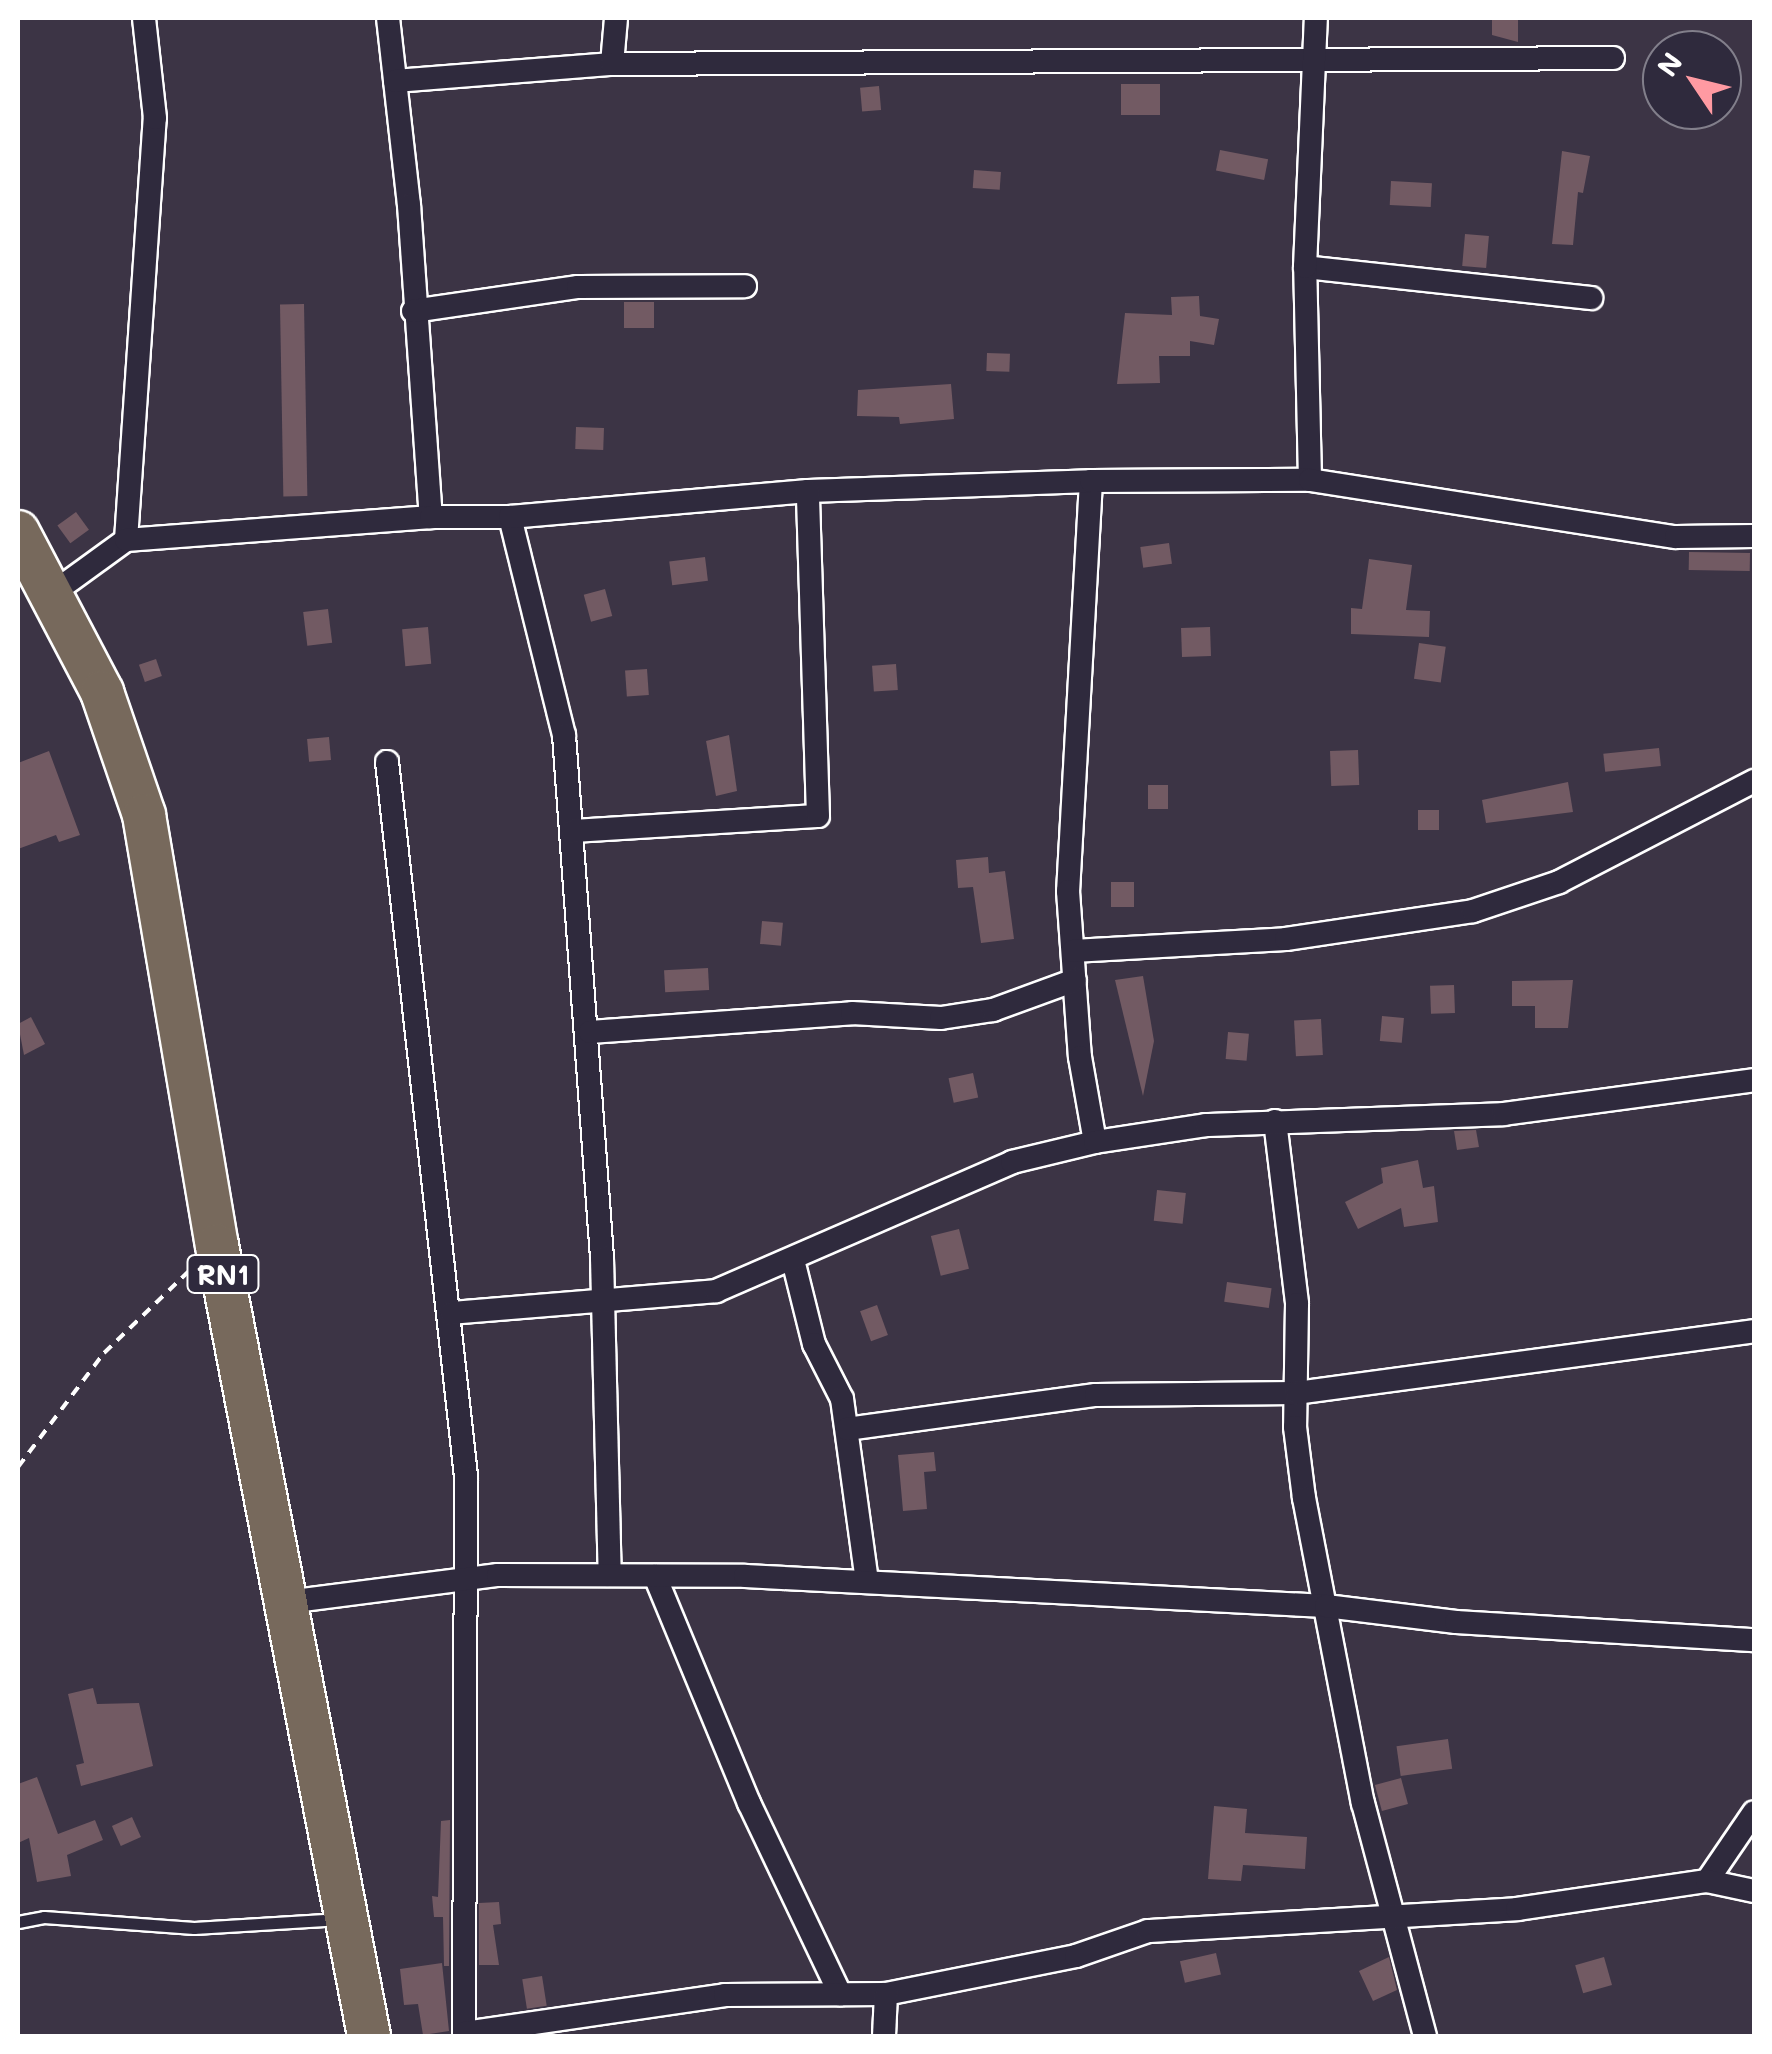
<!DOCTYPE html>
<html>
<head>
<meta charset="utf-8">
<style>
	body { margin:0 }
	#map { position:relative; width:1772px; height:2054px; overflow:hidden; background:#3c3445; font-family:Mali,sans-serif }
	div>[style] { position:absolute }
	.building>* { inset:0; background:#725a63; transform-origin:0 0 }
	.path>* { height:4px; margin-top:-2px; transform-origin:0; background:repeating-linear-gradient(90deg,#fff 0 10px,transparent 0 18px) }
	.roads { filter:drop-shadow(2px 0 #fff) drop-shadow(-2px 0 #fff) drop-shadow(0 2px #fff) drop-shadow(0 -2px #fff) }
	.lane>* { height:11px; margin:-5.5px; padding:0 5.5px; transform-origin:5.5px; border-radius:5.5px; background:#2f2a3d }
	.street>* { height:22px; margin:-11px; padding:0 11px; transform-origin:11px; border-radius:11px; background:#2f2a3d }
	.highway>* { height:42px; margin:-21px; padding:0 21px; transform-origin:21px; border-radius:21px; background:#77695c }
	span { translate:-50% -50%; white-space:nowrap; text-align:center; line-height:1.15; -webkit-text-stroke:9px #2f2a3d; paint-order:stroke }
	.shield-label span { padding:2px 8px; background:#2f2a3d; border:2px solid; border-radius:8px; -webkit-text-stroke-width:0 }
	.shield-label { font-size:28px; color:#fff; font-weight:700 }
	.frame { position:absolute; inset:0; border:20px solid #fff; pointer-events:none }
	.north { position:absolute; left:1642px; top:30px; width:100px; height:100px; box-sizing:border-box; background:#2f2a3d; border:2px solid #827f8b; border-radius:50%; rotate:305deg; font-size:28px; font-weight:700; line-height:40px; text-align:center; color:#fff }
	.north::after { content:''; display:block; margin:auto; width:35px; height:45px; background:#ff9aa2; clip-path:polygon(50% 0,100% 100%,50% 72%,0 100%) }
</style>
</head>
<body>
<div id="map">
	<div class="building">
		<div style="clip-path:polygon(1492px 18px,1518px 18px,1518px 42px,1492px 35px)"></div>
		<div style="left:1160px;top:84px;width:31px;height:39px;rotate:90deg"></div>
		<div style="left:879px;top:86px;width:24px;height:19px;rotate:85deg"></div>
		<div style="left:1220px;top:150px;width:49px;height:21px;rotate:11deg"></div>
		<div style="clip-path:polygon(1562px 151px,1590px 156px,1583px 193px,1578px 192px,1573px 245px,1552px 244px)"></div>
		<div style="left:974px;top:170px;width:27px;height:18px;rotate:4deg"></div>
		<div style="left:1391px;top:181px;width:41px;height:24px;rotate:3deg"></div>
		<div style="left:1465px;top:234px;width:24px;height:32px;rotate:5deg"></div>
		<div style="clip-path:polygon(1199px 296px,1200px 316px,1219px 319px,1214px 345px,1190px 341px,1190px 356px,1159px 356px,1160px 383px,1117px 384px,1125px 313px,1172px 315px,1171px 297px)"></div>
		<div style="left:624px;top:302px;width:30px;height:26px"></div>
		<div style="left:304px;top:304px;width:192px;height:24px;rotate:89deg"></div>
		<div style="left:987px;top:353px;width:23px;height:18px;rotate:2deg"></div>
		<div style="clip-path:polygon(951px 384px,954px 419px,900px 424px,899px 417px,857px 416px,858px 390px)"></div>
		<div style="left:576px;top:427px;width:28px;height:22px;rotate:2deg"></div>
		<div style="left:76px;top:512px;width:22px;height:23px;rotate:54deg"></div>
		<div style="left:1169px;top:543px;width:21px;height:29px;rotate:82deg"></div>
		<div style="left:1689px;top:552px;width:61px;height:18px;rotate:1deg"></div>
		<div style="left:705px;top:557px;width:24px;height:36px;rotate:83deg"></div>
		<div style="clip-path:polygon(1369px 559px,1412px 565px,1406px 610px,1430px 611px,1429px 637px,1351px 634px,1351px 608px,1362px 609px)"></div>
		<div style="left:605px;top:589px;width:28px;height:22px;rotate:75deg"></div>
		<div style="left:328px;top:609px;width:34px;height:25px;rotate:83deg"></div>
		<div style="left:428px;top:627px;width:37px;height:26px;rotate:85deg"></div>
		<div style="left:1210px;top:627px;width:29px;height:29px;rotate:88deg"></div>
		<div style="left:1419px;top:643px;width:27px;height:36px;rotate:8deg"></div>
		<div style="left:156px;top:659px;width:18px;height:18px;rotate:71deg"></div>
		<div style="left:896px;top:664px;width:26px;height:24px;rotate:86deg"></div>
		<div style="left:647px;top:669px;width:26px;height:22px;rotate:86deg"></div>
		<div style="clip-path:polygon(729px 735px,737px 791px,716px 796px,706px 741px)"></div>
		<div style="left:329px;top:737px;width:23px;height:22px;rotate:85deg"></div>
		<div style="left:1659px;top:748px;width:18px;height:56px;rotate:84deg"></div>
		<div style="left:1358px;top:750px;width:35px;height:28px;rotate:88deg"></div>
		<div style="clip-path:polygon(49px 751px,80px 835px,59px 842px,56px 835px,18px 849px,18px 763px)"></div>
		<div style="clip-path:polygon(1568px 782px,1573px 812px,1486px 823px,1482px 800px)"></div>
		<div style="left:1148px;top:785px;width:20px;height:24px"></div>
		<div style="left:1418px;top:810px;width:21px;height:20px"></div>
		<div style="clip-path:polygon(988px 857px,989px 873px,1005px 871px,1014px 939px,981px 943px,973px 887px,958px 888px,956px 860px)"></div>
		<div style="left:1111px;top:882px;width:23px;height:25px"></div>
		<div style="left:762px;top:921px;width:21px;height:23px;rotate:5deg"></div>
		<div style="left:708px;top:968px;width:22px;height:44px;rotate:87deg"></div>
		<div style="clip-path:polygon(1143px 976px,1154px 1041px,1143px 1096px,1115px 980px)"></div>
		<div style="clip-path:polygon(1573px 980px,1568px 1028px,1535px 1028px,1535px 1006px,1512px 1006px,1512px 981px)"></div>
		<div style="left:1454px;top:985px;width:28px;height:24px;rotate:88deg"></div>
		<div style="left:1382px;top:1016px;width:22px;height:25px;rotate:5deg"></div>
		<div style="clip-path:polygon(31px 1017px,45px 1044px,24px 1055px,18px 1024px)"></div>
		<div style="left:1321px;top:1019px;width:36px;height:27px;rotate:87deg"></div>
		<div style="left:1228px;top:1032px;width:21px;height:27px;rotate:5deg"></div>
		<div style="left:973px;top:1073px;width:25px;height:25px;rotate:78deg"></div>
		<div style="clip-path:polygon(1476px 1130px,1479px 1147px,1457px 1150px,1454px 1131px)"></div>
		<div style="clip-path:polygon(1418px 1160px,1423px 1188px,1434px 1186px,1438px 1222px,1404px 1227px,1401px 1208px,1358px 1229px,1345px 1202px,1383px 1183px,1381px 1168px)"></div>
		<div style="left:1157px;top:1190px;width:29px;height:31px;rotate:6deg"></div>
		<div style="left:959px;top:1229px;width:41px;height:29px;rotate:76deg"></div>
		<div style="left:1227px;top:1282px;width:45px;height:20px;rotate:8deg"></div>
		<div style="left:877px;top:1305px;width:32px;height:18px;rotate:70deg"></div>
		<div style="clip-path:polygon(934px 1452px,936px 1471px,924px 1472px,927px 1509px,903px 1511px,898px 1455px)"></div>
		<div style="clip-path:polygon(93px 1688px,97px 1704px,139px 1703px,153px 1766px,81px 1786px,76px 1765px,84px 1763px,68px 1694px)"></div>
		<div style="left:1448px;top:1739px;width:30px;height:52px;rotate:82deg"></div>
		<div style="clip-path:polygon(37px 1777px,58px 1834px,95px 1820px,103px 1840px,67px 1855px,71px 1876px,37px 1882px,29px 1838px,18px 1843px,18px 1784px)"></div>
		<div style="left:1401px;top:1778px;width:27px;height:27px;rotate:75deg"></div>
		<div style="clip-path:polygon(1214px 1806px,1247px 1809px,1245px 1833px,1307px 1837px,1305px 1869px,1243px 1865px,1241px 1881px,1208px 1879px)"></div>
		<div style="left:132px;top:1817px;width:22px;height:22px;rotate:66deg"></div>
		<div style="clip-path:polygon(450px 1820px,449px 1966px,444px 1966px,443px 1917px,434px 1917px,432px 1896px,438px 1897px,441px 1821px)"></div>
		<div style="clip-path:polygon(499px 1902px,501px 1924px,493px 1925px,499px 1965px,479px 1965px,479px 1903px)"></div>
		<div style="left:1216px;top:1953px;width:22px;height:37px;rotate:77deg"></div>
		<div style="clip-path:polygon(1389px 1957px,1397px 1990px,1373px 2001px,1359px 1971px)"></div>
		<div style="left:1604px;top:1957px;width:29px;height:30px;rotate:74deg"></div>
		<div style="clip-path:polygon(442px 1963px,449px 2031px,423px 2035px,418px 2004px,404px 2005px,400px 1969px)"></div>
		<div style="left:542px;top:1976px;width:30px;height:20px;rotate:81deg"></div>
	</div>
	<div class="path">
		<div style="left:18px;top:1467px;width:143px;rotate:-53deg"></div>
		<div style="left:104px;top:1353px;width:117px;rotate:-44deg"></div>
	</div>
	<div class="roads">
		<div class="lane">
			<div style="left:18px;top:1922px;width:26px;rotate:-11deg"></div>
			<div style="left:44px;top:1917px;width:150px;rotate:4.2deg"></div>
			<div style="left:194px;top:1928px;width:147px;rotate:-3.5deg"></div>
		</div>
		<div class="street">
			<div style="left:388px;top:18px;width:188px;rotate:83.6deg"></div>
			<div style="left:409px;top:205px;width:313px;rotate:86deg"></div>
			<div style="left:612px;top:64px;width:46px;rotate:-85deg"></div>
			<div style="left:395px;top:81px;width:218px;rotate:-4.5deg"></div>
			<div style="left:612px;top:64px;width:1001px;rotate:-0.34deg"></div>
			<div style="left:1305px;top:267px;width:288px;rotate:6.2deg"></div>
			<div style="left:413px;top:311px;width:167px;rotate:-8.3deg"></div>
			<div style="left:578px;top:287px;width:167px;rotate:-0.3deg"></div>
			<div style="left:1310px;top:480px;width:213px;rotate:-91.3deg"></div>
			<div style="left:1305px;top:267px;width:249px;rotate:-87.5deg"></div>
			<div style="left:1091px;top:481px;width:411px;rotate:93.2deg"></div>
			<div style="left:1068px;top:891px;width:166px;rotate:85.9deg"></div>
			<div style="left:1080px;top:1057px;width:86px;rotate:80deg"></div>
			<div style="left:510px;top:517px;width:225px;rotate:76.1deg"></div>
			<div style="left:564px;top:735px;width:524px;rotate:85.84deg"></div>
			<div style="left:602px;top:1258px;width:317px;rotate:88.6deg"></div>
			<div style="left:126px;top:540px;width:423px;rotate:-86.1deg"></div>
			<div style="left:155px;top:118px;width:101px;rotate:-96.3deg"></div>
			<div style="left:53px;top:593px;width:90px;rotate:-36deg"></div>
			<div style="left:126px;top:540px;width:306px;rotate:-4.3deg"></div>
			<div style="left:431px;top:517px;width:79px"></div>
			<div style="left:510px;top:517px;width:299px;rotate:-5deg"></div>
			<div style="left:808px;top:491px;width:283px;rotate:-2deg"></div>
			<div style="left:1091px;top:481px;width:219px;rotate:-0.3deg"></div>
			<div style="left:1310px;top:480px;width:370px;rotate:8.9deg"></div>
			<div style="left:1676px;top:537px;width:78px;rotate:-0.7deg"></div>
			<div style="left:387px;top:762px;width:719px;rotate:83.69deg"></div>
			<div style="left:466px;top:1477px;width:559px;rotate:90.2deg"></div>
			<div style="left:572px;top:831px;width:246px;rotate:-3.5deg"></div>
			<div style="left:818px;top:816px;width:325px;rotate:-91.8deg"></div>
			<div style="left:1073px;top:951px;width:213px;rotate:-3.2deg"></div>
			<div style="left:1286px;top:939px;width:189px;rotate:-8.5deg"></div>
			<div style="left:1473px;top:911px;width:91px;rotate:-18.6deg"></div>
			<div style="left:1559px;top:882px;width:220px;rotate:-27.4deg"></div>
			<div style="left:590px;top:1032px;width:263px;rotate:-4.1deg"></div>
			<div style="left:852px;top:1013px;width:89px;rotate:3.2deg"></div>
			<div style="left:941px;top:1018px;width:53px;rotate:-8.7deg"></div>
			<div style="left:993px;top:1010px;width:87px;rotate:-20.1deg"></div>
			<div style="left:1275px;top:1121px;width:184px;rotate:83.1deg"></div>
			<div style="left:1297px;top:1304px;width:123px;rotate:90.9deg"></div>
			<div style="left:1295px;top:1427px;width:72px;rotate:82.8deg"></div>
			<div style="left:1304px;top:1498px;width:311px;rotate:79.1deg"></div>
			<div style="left:1363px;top:1803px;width:241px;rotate:75.1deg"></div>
			<div style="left:793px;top:1260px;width:87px;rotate:76deg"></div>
			<div style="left:814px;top:1344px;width:62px;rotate:63deg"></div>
			<div style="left:842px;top:1399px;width:184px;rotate:82.2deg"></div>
			<div style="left:451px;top:1313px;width:266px;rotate:-4.7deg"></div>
			<div style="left:716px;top:1291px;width:323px;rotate:-23.5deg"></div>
			<div style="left:1012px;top:1162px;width:85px;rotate:-13.5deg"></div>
			<div style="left:1095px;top:1142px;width:112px;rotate:-8.7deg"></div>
			<div style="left:1206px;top:1125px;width:298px;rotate:-2.1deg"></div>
			<div style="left:1504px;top:1114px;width:252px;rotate:-7.7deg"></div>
			<div style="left:847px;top:1429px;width:251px;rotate:-7.8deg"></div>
			<div style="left:1096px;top:1395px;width:201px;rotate:-0.6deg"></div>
			<div style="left:1297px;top:1393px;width:461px;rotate:-7.7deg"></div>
			<div style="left:655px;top:1576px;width:246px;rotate:67.5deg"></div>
			<div style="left:749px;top:1803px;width:212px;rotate:64.5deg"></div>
			<div style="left:287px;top:1602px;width:213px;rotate:-7.3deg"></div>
			<div style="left:498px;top:1575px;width:247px;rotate:0.2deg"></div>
			<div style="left:745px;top:1576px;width:582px;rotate:2.96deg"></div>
			<div style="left:1326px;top:1606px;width:131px;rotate:7deg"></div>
			<div style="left:1456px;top:1622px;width:299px;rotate:3.5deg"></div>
			<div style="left:1707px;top:1881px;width:83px;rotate:-55.7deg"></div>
			<div style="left:465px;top:2033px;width:263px;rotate:-8.3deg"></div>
			<div style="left:725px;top:1995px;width:161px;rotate:-0.4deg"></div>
			<div style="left:886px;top:1994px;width:194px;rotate:-11.3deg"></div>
			<div style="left:1076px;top:1956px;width:76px;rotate:-19.1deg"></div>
			<div style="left:1148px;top:1931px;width:370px;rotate:-3.4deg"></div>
			<div style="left:1517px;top:1909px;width:192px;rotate:-8.4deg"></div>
			<div style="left:1707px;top:1881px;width:48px;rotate:12deg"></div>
			<div style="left:884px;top:2036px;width:42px;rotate:-87.3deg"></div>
		</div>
		<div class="highway">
			<div style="left:18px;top:532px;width:181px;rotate:62.3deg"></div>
			<div style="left:102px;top:692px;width:130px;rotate:71.1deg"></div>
			<div style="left:144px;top:815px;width:436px;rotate:80.4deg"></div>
			<div style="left:217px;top:1245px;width:805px;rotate:79.12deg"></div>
		</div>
	</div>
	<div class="shield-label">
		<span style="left:223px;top:1274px">RN1</span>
	</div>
	<div class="frame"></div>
	<div class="north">N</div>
</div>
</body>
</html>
